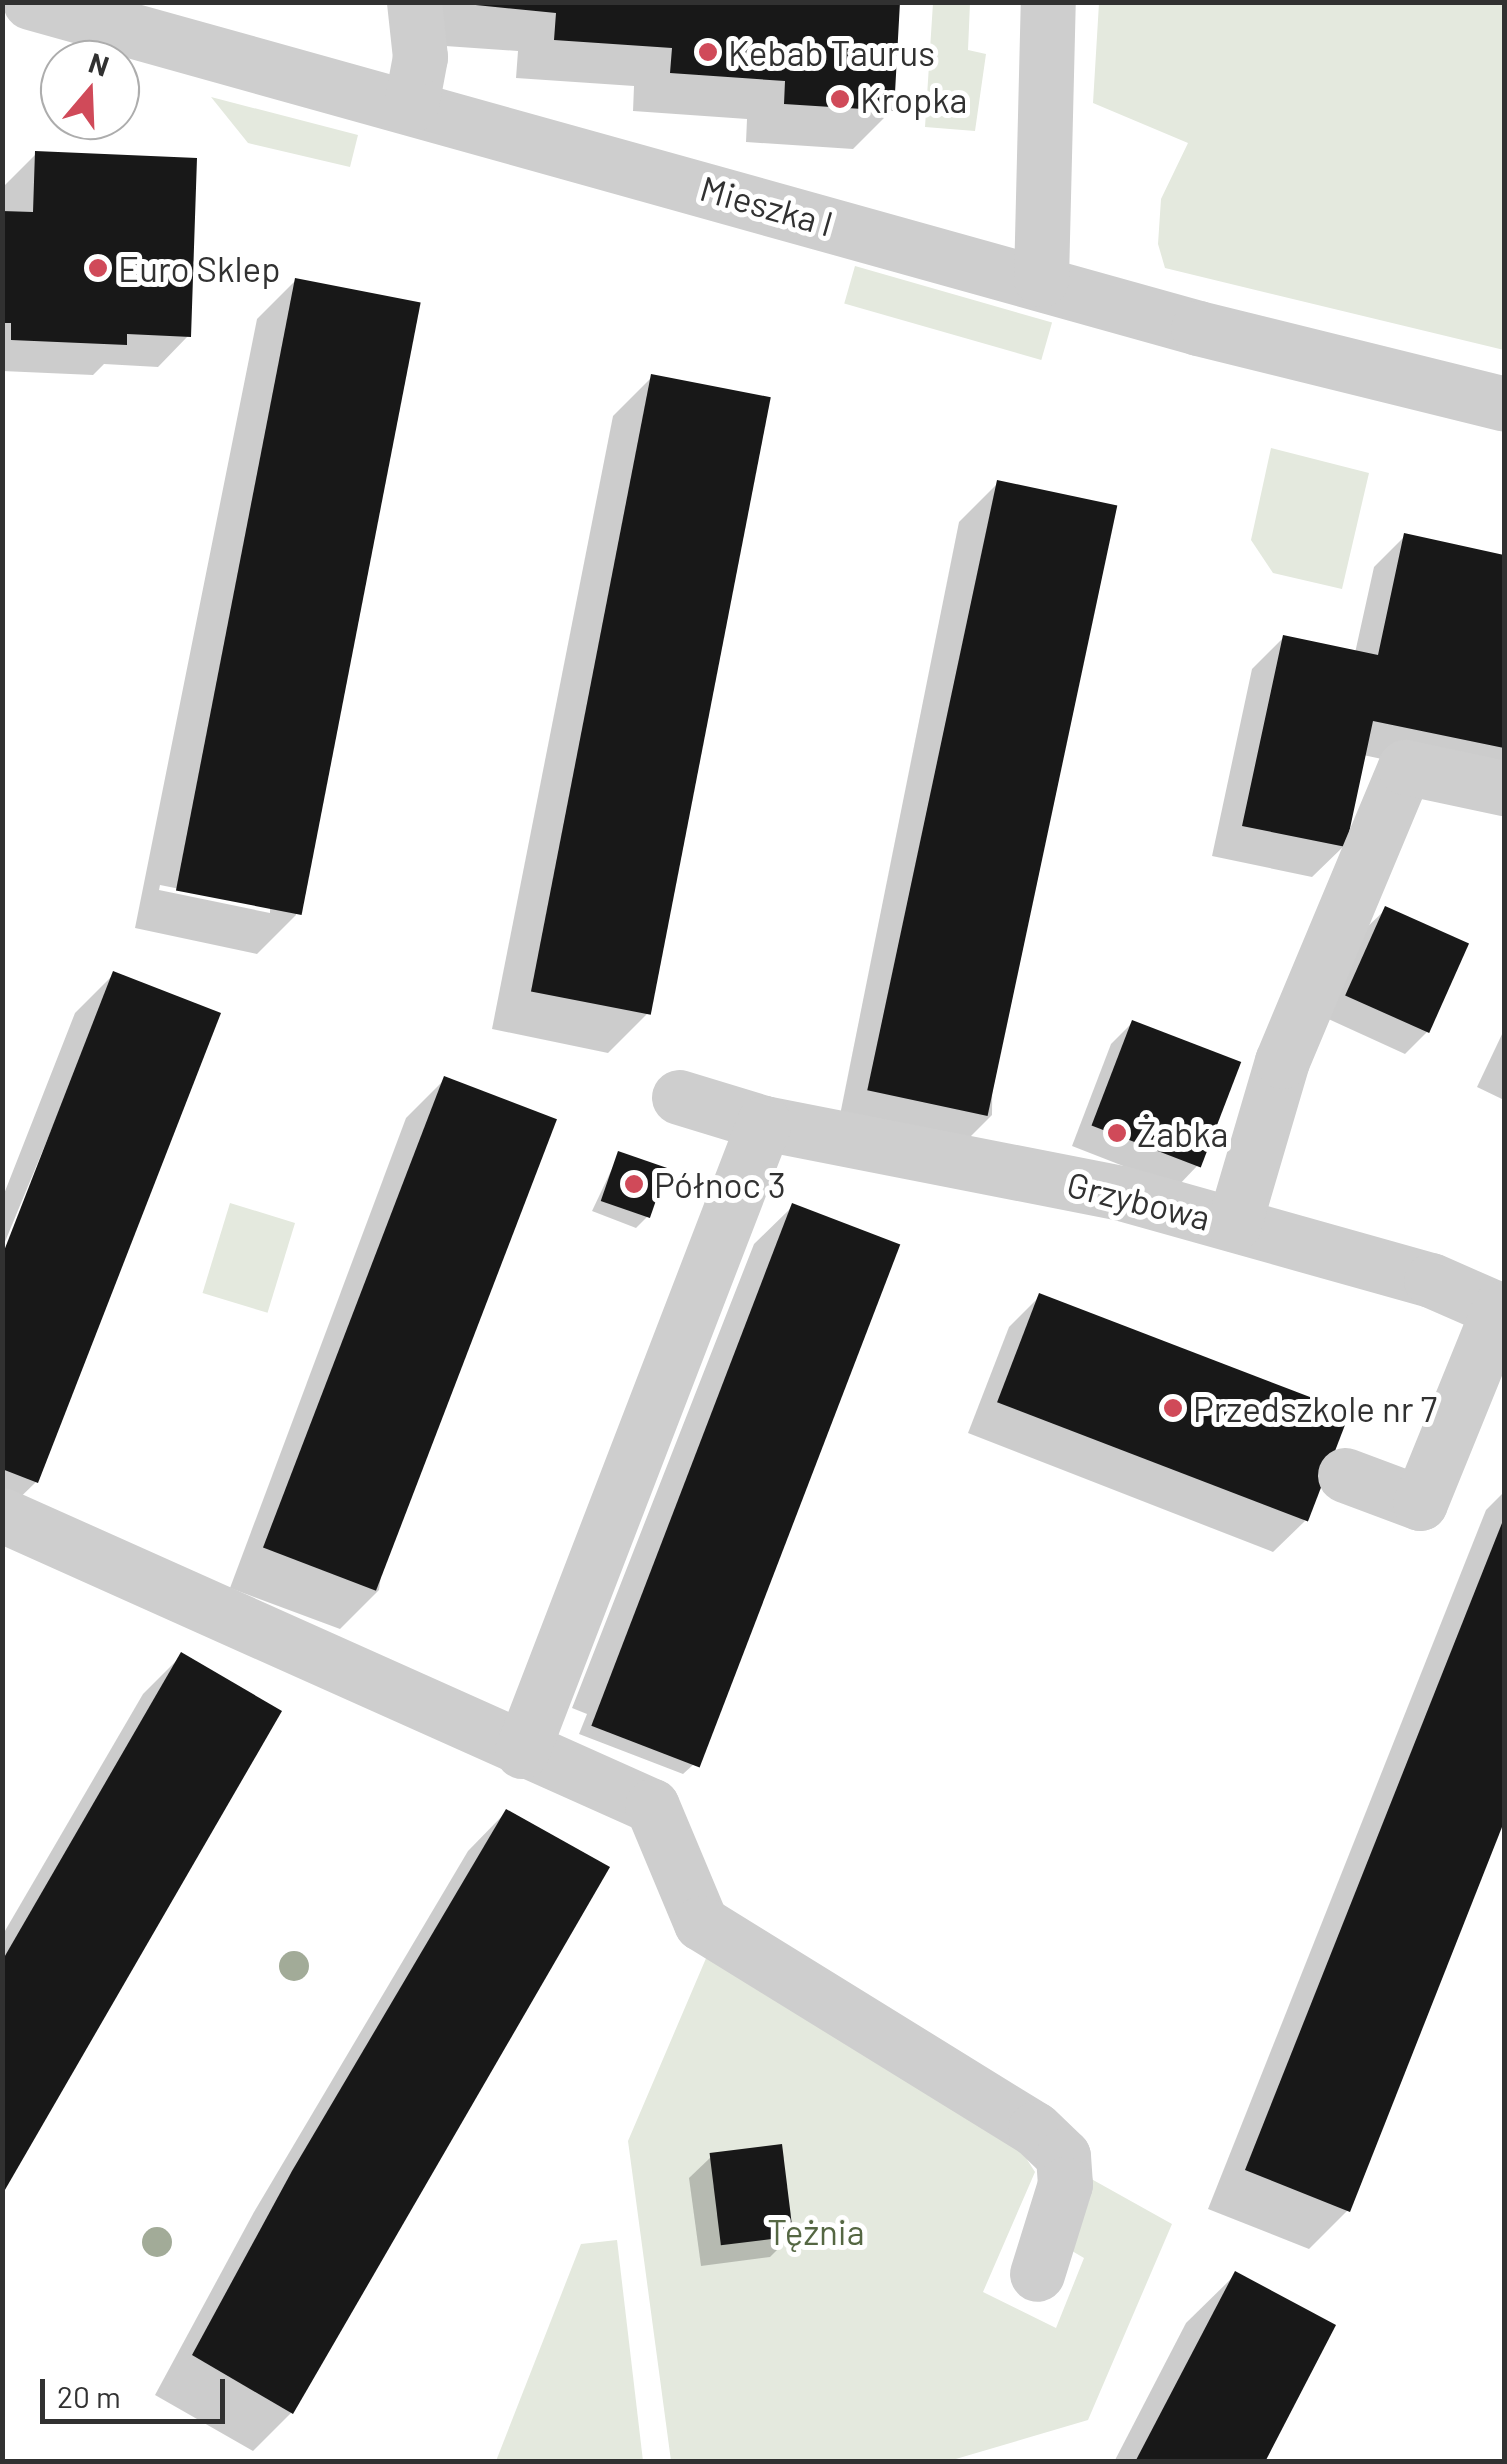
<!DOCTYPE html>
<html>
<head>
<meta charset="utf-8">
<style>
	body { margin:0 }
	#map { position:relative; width:1507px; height:2464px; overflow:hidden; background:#fff; font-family:Barlow,sans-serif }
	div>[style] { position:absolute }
	.green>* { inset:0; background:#e4e9de; transform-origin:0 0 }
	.shadow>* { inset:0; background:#0003 }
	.building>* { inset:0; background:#181818; transform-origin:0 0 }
	.minor>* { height:55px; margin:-27.5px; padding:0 27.5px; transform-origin:27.5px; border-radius:27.5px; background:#cecece }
	.trees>* { width:30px; height:30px; margin:-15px; border-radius:50%; background:#a2ab98 }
	.dots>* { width:28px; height:28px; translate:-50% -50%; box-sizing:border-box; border:5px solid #fff; border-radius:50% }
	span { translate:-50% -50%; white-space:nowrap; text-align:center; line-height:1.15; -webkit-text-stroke:10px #fff; paint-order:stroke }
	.poi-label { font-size:35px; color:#313131 }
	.left { translate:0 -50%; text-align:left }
	.street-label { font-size:35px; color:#313131 }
	.park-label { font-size:35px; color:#556743 }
	.frame { position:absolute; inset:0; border:5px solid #313131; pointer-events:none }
	.north { position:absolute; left:40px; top:40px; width:100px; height:100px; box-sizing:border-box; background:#fff; border:2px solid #adadad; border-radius:50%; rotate:19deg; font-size:28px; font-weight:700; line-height:40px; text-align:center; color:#313131 }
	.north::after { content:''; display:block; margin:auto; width:35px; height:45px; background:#d04a59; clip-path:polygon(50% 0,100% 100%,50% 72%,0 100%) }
	.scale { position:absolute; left:40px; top:2379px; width:185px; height:45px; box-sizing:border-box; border:5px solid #313131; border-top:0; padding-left:12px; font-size:30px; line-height:35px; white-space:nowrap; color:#313131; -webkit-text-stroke:8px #fff; paint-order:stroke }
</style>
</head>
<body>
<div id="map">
	<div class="green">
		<div style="clip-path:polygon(933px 3px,970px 3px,968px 50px,986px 54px,975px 131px,925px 127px)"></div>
		<div style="clip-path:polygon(1099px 3px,1504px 3px,1504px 350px,1165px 268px,1158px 244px,1161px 199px,1188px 143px,1093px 103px)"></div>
		<div style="clip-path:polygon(211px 97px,358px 135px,350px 167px,248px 143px)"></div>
		<div style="left:855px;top:266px;width:205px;height:39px;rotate:16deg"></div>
		<div style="clip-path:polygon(1271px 448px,1369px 473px,1342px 589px,1273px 573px,1251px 540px)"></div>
		<div style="left:230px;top:1203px;width:68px;height:94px;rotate:17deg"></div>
		<div style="clip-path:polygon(707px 1956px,1021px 2150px,1035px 2172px,983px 2292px,1056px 2328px,1084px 2258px,1060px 2244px,1086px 2176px,1172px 2224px,1088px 2420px,949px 2461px,671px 2461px,628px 2141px)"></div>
		<div style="clip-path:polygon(617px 2240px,643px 2461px,496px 2461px,581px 2244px)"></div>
	</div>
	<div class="shadow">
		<div style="clip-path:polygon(404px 2px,898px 2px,892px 110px,853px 149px,746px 142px,747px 119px,633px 111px,634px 86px,516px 78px,518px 51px,402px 43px)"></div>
		<div style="clip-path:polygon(36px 154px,189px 335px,158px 367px,104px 364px,93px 375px,2px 371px,5px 185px)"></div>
		<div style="clip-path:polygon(evenodd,296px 280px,296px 915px,257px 954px,135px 928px,257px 319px,296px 280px,160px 885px,270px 907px,270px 913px,159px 890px,160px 885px)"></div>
		<div style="clip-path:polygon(652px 377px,647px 1014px,608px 1053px,492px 1029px,613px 416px)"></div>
		<div style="clip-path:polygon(998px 483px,992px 1115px,953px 1154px,837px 1130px,959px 522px)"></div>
		<div style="clip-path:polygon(1405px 536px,1504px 557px,1504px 758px,1482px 780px,1363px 755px,1344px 846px,1312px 877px,1212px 856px,1252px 669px,1283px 638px,1355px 653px,1374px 567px)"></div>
		<div style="clip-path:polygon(1386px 909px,1427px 1032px,1405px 1054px,1324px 1017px,1364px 930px)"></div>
		<div style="clip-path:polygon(114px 974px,36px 1482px,2px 1515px,2px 1263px,98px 1017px,2px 1249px,2px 1199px,75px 1013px)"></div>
		<div style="clip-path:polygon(1132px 1023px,1198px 1165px,1177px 1187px,1072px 1146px,1111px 1044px)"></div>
		<div style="clip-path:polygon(1504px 1030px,1504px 1100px,1477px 1087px)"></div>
		<div style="clip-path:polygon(445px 1079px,379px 1590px,340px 1629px,230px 1588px,406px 1118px)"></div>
		<div style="clip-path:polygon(619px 1154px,647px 1217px,636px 1228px,592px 1211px)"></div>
		<div style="clip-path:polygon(793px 1206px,694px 1764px,683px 1774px,579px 1734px,587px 1714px,572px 1708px,754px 1244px)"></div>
		<div style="clip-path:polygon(1040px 1296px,1305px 1521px,1273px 1552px,968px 1433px,1009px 1327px)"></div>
		<div style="clip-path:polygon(1504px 1492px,1504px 1815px,1348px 2210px,1309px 2249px,1208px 2209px,1486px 1510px)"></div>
		<div style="clip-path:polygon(182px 1655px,2px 2190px,2px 1936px,143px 1694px)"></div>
		<div style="clip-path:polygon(506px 1812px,291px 2413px,253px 2451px,155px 2395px,254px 2212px,468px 1851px)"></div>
		<div style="clip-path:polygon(711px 2157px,792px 2235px,770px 2257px,701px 2266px,689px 2178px)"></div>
		<div style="clip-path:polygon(1236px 2274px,1262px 2462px,1114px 2462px,1186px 2323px)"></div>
	</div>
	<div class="building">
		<div style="clip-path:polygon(446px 2px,900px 2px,894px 111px,784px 104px,785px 81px,670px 73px,672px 48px,554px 40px,556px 13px)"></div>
		<div style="clip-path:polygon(35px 151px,197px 158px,191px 337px,127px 334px,127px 345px,11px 340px,11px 323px,2px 323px,2px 211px,33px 212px)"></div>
		<div style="left:295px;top:278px;width:128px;height:624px;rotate:11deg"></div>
		<div style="left:651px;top:374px;width:122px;height:629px;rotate:11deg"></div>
		<div style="left:997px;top:480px;width:123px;height:624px;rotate:12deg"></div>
		<div style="clip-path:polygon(1404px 533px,1504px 555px,1504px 748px,1373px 721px,1346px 847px,1242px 826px,1283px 635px,1378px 655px)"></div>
		<div style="left:1385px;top:906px;width:92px;height:98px;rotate:24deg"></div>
		<div style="clip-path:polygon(113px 971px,221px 1013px,38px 1483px,2px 1469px,2px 1256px)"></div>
		<div style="left:1132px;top:1020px;width:117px;height:113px;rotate:21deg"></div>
		<div style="left:444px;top:1076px;width:121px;height:505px;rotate:21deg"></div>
		<div style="left:618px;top:1151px;width:52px;height:53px;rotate:19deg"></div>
		<div style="left:792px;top:1203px;width:116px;height:560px;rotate:21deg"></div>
		<div style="left:1039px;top:1293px;width:333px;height:117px;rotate:21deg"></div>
		<div style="clip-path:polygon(1504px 1518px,1504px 1822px,1350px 2212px,1245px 2170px)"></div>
		<div style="clip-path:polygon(181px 1652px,282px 1711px,2px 2195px,2px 1961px)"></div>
		<div style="clip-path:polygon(506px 1809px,610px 1867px,293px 2414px,192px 2355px,292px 2171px)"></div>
		<div style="left:782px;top:2144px;width:93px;height:73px;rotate:83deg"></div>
		<div style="clip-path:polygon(1235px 2271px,1336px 2325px,1265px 2462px,1135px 2462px)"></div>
	</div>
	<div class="minor">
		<div style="left:30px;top:2px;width:1213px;rotate:15.59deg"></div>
		<div style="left:1198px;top:328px;width:315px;rotate:13.9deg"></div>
		<div style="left:411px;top:105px;width:49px;rotate:-79.4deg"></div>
		<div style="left:420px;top:57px;width:55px;rotate:-96.2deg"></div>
		<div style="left:1041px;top:279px;width:277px;rotate:-88.6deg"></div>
		<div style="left:679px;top:1097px;width:89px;rotate:17deg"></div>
		<div style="left:764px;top:1123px;width:364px;rotate:11.1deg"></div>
		<div style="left:1121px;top:1193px;width:322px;rotate:15.7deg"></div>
		<div style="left:1431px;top:1280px;width:80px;rotate:23.7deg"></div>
		<div style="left:1234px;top:1224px;width:170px;rotate:-73.6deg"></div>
		<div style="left:1282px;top:1061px;width:319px;rotate:-67.3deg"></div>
		<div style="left:1405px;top:767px;width:101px;rotate:12deg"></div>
		<div style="left:1345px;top:1475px;width:80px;rotate:20.5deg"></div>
		<div style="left:1420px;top:1503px;width:210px;rotate:-67.9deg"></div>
		<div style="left:2px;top:1515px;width:712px;rotate:24.12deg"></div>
		<div style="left:652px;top:1806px;width:127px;rotate:67.3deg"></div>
		<div style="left:701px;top:1923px;width:392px;rotate:31.7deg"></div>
		<div style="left:1035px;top:2129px;width:39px;rotate:44deg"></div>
		<div style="left:1063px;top:2156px;width:28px;rotate:86deg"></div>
		<div style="left:1065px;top:2184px;width:94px;rotate:107.3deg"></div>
		<div style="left:522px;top:1751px;width:673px;rotate:-68.93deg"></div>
	</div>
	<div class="trees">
		<div style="left:294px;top:1966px"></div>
		<div style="left:157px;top:2242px"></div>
	</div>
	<div class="dots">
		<div style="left:708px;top:52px;background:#d04a59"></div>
		<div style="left:840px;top:99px;background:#d04a59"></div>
		<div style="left:98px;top:268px;background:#d04a59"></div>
		<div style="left:1117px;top:1133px;background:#d04a59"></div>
		<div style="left:634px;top:1184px;background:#d04a59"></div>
		<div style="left:1173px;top:1408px;background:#d04a59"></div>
	</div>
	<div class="poi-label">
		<span class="left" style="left:728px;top:52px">Kebab Taurus</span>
		<span class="left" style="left:860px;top:99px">Kropka</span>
		<span class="left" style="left:118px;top:268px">Euro Sklep</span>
		<span class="left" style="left:1137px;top:1133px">Żabka</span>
		<span class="left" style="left:654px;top:1184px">Północ 3</span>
		<span class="left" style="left:1193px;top:1408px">Przedszkole nr 7</span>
	</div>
	<div class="street-label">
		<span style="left:767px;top:205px;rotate:16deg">Mieszka I</span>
		<span style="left:1139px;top:1200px;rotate:14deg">Grzybowa</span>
	</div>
	<div class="park-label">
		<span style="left:816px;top:2231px">Tężnia</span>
	</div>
	<div class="frame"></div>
	<div class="north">N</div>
	<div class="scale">20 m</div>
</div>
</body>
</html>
